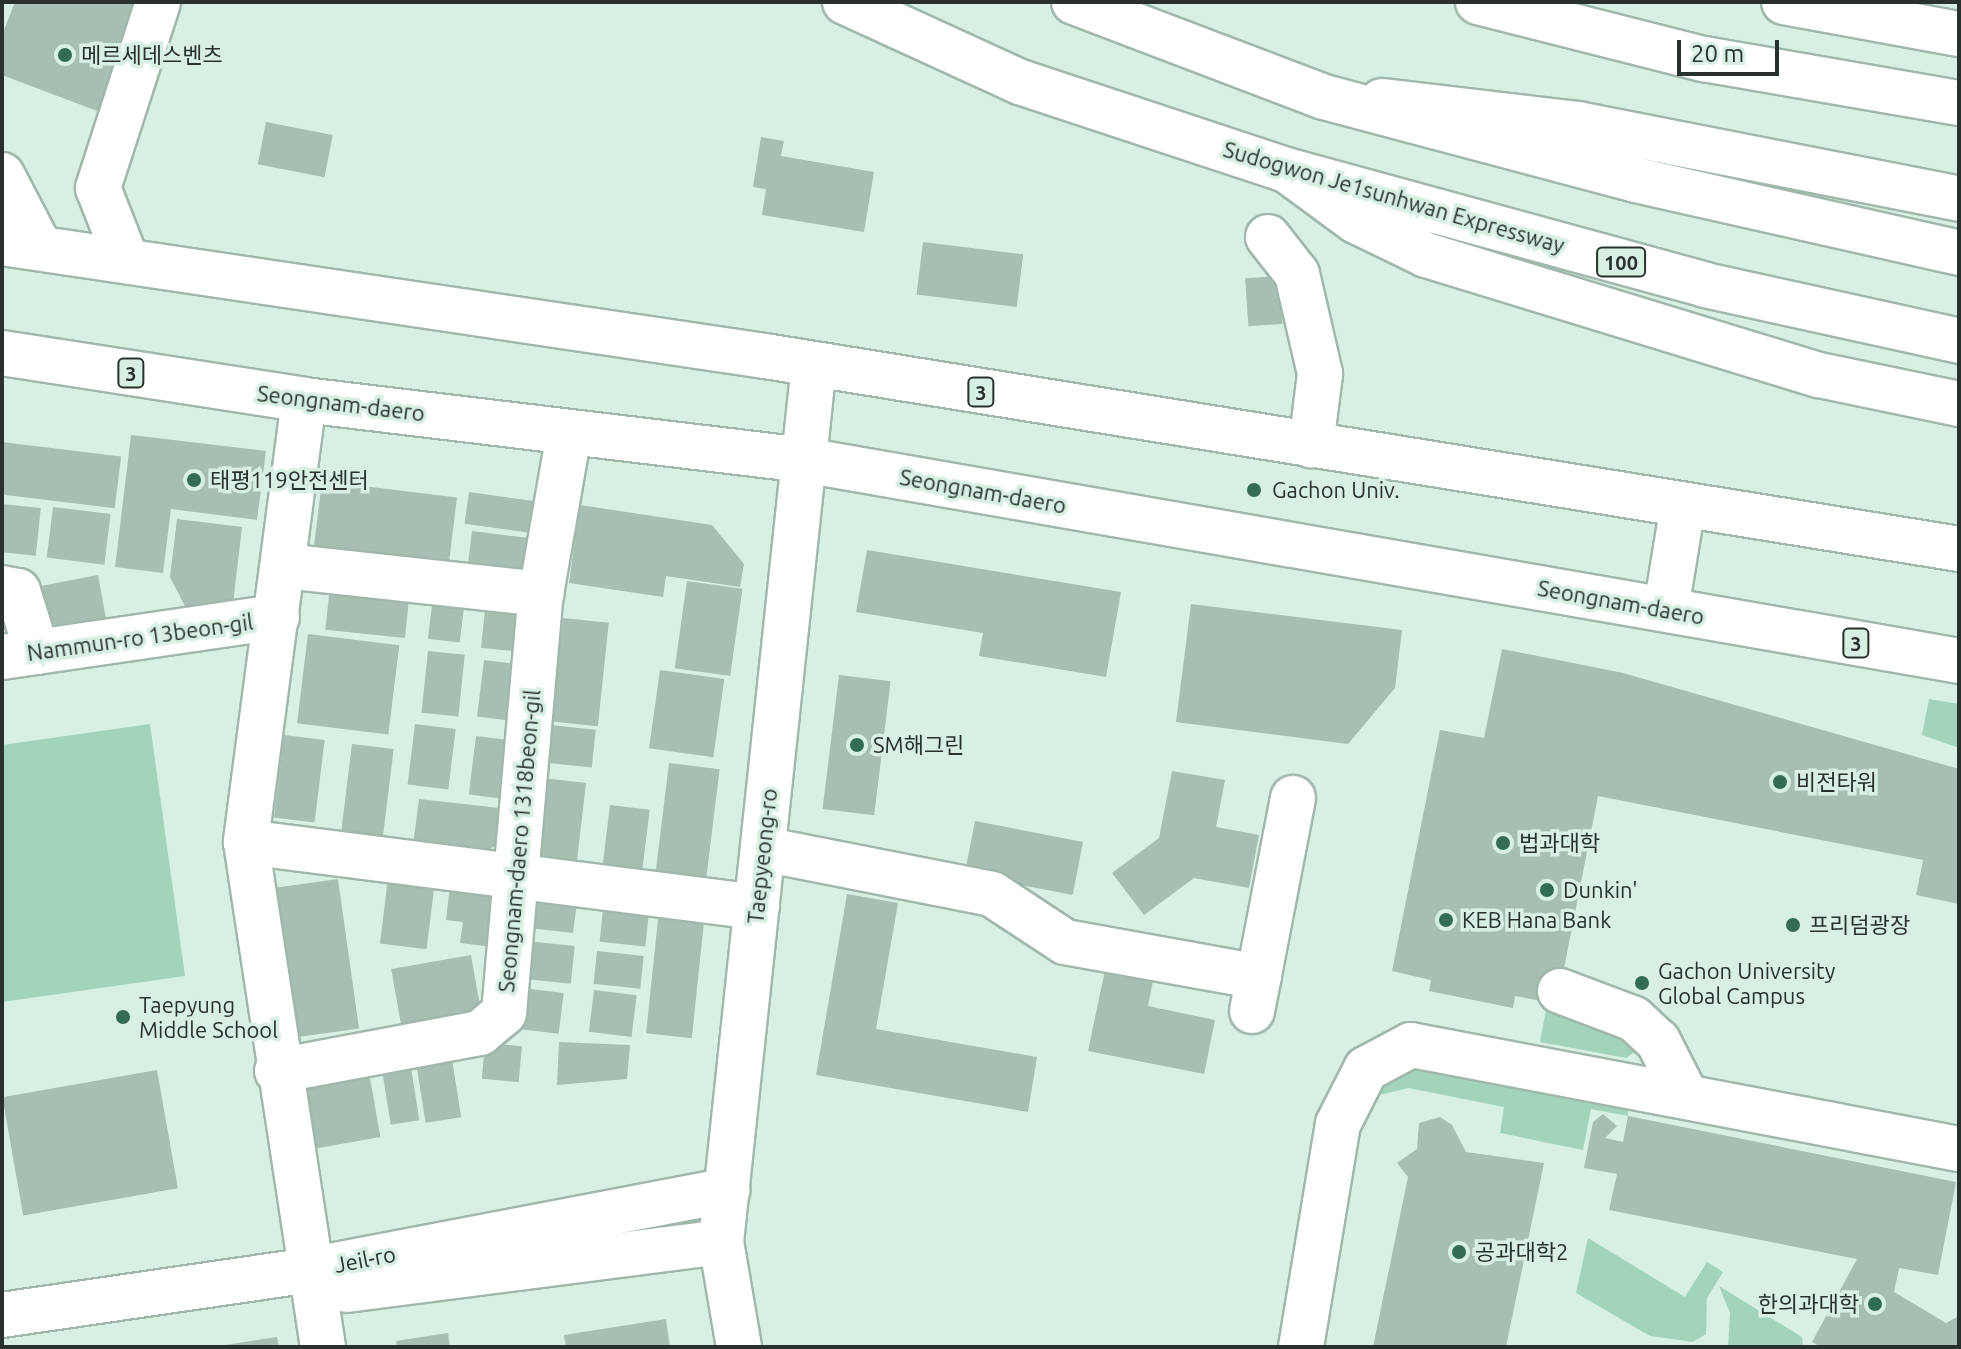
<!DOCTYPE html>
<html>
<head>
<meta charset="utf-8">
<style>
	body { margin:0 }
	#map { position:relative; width:1961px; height:1349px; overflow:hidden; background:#d7f0e3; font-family:Ubuntu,"Noto Sans KR",sans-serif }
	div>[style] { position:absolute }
	.green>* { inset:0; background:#a2d4bb }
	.building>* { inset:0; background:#a7beb2; transform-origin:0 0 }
	.roads { filter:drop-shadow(2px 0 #a0b8ac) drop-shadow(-2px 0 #a0b8ac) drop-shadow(0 2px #a0b8ac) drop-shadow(0 -2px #a0b8ac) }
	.minor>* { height:44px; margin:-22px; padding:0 22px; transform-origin:22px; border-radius:22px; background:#fff }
	.major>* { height:44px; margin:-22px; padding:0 22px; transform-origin:22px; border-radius:22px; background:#fff }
	.highway>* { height:44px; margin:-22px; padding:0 22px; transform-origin:22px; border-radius:22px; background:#fff }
	.dots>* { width:22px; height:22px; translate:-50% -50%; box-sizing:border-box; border:4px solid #d7f0e3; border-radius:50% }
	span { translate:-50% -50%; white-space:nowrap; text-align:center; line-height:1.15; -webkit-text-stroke:7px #d7f0e3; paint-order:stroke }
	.shield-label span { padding:2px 6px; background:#d7f0e3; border:2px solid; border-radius:6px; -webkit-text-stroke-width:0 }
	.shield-label { font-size:20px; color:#28312c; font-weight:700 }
	.poi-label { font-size:22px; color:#28312c }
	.left { translate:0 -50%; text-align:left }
	.right { translate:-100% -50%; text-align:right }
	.street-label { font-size:22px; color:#28312c }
	.frame { position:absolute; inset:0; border:4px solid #28312c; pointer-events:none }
	.scale { position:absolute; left:1677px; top:40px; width:102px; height:36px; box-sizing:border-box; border:4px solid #28312c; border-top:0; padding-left:10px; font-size:24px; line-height:28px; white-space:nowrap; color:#28312c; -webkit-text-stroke:6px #d7f0e3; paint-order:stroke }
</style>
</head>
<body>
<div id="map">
	<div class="green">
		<div style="clip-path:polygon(1929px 699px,1959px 704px,1959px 748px,1922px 735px)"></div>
		<div style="clip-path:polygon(150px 724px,185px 976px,2px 1002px,2px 745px)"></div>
		<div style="clip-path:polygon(1546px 1010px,1600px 1020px,1639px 1049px,1626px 1058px,1540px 1042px)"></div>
		<div style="clip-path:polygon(1399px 1065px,1628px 1105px,1628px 1116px,1591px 1109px,1583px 1150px,1500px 1133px,1504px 1107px,1409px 1088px,1357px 1100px)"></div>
		<div style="clip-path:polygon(1588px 1238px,1685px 1297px,1707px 1262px,1723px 1272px,1707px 1298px,1706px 1334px,1693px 1342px,1650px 1336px,1576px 1293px)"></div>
		<div style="clip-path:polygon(1719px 1286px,1802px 1337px,1803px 1347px,1728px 1347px,1730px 1313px)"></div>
	</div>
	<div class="building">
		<div style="clip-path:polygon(15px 2px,147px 2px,105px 114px,2px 75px,2px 35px)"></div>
		<div style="left:266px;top:122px;width:68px;height:43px;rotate:11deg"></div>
		<div style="clip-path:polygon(761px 137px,784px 141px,781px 156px,874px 172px,864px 232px,762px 215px,766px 189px,753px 187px)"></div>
		<div style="left:923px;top:242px;width:101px;height:53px;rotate:7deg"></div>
		<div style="left:1279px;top:276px;width:48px;height:34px;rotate:86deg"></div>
		<div style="clip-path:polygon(131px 435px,266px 451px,257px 520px,171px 509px,163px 573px,115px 567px)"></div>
		<div style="left:2px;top:442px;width:120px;height:52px;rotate:7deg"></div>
		<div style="left:322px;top:481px;width:136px;height:73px;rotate:7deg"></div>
		<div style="left:469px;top:492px;width:76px;height:32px;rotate:8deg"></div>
		<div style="left:2px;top:504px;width:39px;height:48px;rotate:6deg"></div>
		<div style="clip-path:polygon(580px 505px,712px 525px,744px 564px,740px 587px,666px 576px,663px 597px,569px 583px)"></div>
		<div style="left:53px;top:507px;width:58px;height:51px;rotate:7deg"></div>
		<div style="clip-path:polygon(177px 519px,242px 527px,233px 604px,187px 610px,170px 577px)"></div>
		<div style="left:472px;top:531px;width:58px;height:45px;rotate:7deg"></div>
		<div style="clip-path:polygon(867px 550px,1121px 592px,1106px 677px,979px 656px,983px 633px,856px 612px)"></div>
		<div style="clip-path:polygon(98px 575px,107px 624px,66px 632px,48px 620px,41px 586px)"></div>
		<div style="left:687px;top:581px;width:56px;height:88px;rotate:8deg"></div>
		<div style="left:330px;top:586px;width:80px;height:44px;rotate:6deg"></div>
		<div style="left:434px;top:589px;width:32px;height:50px;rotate:7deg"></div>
		<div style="left:486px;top:600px;width:39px;height:48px;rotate:6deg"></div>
		<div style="clip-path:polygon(1191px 604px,1402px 630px,1395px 688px,1348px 744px,1176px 722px)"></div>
		<div style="left:563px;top:618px;width:46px;height:104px;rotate:6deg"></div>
		<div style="left:308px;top:634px;width:92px;height:90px;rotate:7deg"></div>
		<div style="clip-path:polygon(1502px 649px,1623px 673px,1959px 769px,1959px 904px,1916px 895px,1923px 860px,1598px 796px,1557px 1004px,1515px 996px,1513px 1008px,1429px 991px,1431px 980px,1392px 971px,1440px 730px,1484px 738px)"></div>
		<div style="left:428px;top:651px;width:37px;height:62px;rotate:6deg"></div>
		<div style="left:484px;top:660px;width:32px;height:57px;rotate:7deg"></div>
		<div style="left:660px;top:670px;width:65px;height:79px;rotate:8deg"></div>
		<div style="left:839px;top:675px;width:52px;height:135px;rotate:7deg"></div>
		<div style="left:415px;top:724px;width:41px;height:61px;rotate:7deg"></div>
		<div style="left:550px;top:725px;width:46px;height:38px;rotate:6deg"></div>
		<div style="left:284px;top:735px;width:41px;height:83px;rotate:7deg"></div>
		<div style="left:476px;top:736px;width:34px;height:59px;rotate:7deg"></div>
		<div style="left:352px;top:744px;width:42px;height:90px;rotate:7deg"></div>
		<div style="left:669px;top:763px;width:51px;height:110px;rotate:7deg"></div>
		<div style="clip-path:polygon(1172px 771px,1225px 780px,1216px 827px,1259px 835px,1249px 888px,1194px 878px,1144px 915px,1112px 873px,1159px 838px)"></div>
		<div style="clip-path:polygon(543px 778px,586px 783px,576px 869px,548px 866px,535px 847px)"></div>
		<div style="clip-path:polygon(419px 799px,508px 809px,505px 839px,484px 853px,413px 845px)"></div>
		<div style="left:610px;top:805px;width:40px;height:71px;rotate:7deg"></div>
		<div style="left:975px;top:821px;width:110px;height:54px;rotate:11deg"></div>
		<div style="left:388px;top:878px;width:47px;height:66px;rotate:7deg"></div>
		<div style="left:338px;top:879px;width:151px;height:67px;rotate:82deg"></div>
		<div style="clip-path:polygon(450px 885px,492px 889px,501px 948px,460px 943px,463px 922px,446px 920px)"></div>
		<div style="clip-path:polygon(847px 894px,898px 903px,876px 1029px,1037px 1057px,1028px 1112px,816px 1075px)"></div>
		<div style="clip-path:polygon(533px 896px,577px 902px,573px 933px,520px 927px)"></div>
		<div style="left:604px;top:900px;width:46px;height:42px;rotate:6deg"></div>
		<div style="left:659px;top:910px;width:46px;height:124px;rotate:6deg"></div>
		<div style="clip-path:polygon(1113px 932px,1161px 941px,1148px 1006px,1215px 1020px,1204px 1074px,1088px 1051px)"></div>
		<div style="left:527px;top:941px;width:48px;height:38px;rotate:6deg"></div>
		<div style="left:597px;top:951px;width:47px;height:33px;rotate:6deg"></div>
		<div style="left:471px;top:955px;width:59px;height:81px;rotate:80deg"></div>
		<div style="left:522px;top:988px;width:42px;height:41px;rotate:7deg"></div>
		<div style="left:594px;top:990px;width:43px;height:42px;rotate:7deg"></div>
		<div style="clip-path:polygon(559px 1042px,630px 1045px,627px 1079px,557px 1085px)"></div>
		<div style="left:485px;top:1043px;width:37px;height:36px;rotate:5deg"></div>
		<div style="left:451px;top:1053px;width:65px;height:36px;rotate:81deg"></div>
		<div style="left:410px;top:1061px;width:60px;height:29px;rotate:81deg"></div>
		<div style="left:157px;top:1070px;width:120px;height:157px;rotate:80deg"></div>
		<div style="left:370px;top:1078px;width:60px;height:67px;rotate:80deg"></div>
		<div style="clip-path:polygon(1603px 1114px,1617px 1126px,1605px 1138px,1623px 1142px,1628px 1116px,1956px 1182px,1938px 1275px,1899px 1268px,1894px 1292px,1946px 1323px,1959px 1316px,1959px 1347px,1821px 1347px,1812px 1342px,1857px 1259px,1609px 1210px,1617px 1174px,1584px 1168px,1593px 1122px)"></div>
		<div style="clip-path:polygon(1440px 1117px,1452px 1125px,1466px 1152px,1544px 1163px,1506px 1347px,1373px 1347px,1408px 1177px,1397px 1163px,1417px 1149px,1419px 1123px)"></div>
		<div style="clip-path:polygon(666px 1319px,670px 1347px,566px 1347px,564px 1335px)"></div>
		<div style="clip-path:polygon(448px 1333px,450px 1347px,397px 1347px,396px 1341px)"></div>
		<div style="clip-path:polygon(277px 1337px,279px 1347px,225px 1347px,225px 1345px)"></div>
	</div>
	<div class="roads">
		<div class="minor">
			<div style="left:1382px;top:101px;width:197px;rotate:6.7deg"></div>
			<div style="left:1578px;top:124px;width:388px;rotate:11.1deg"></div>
			<div style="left:1288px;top:171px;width:84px;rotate:36.3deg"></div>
			<div style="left:1356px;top:221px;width:78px;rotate:25.9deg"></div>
			<div style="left:1426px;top:255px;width:411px;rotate:17deg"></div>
			<div style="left:1819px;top:375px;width:143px;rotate:11.7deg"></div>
			<div style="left:2px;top:175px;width:82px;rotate:62.5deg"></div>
			<div style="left:1268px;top:237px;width:47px;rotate:51.9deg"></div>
			<div style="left:1297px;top:274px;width:103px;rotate:77deg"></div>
			<div style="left:1320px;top:374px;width:72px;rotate:97.2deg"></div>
			<div style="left:126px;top:259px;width:76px;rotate:-111.5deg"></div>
			<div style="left:98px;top:188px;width:195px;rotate:-72.1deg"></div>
			<div style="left:304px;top:400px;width:446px;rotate:97.5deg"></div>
			<div style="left:246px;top:842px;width:511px;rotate:81.33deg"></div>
			<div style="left:284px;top:566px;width:259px;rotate:6.2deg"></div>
			<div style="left:2px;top:588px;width:16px;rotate:11deg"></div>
			<div style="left:18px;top:591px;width:64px;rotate:72.7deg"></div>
			<div style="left:2px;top:657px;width:278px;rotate:-8.3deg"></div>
			<div style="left:246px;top:842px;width:515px;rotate:7.25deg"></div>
			<div style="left:763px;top:849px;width:233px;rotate:11.1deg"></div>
			<div style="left:992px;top:894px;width:87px;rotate:33.3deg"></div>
			<div style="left:1065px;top:942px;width:197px;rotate:10.2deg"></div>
			<div style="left:1560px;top:991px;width:79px;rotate:20.7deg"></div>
			<div style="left:1634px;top:1019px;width:33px;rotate:43deg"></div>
			<div style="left:1658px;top:1041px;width:62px;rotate:63deg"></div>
			<div style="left:1252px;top:1011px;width:217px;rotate:-79.1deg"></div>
			<div style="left:277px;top:1071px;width:207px;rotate:-10.6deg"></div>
			<div style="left:480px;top:1033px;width:31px;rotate:-40deg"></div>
			<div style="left:504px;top:1013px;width:421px;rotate:-85deg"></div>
			<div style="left:541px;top:594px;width:163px;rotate:-80.1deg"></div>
			<div style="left:1301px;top:1347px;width:226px;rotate:-80.6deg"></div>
			<div style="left:1338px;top:1124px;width:62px;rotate:-63deg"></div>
			<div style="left:1366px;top:1069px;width:51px;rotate:-28.1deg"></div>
			<div style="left:1411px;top:1045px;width:558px;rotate:10.75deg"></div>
		</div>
		<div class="major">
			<div style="left:2px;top:243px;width:771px;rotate:8.42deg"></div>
			<div style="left:765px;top:356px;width:1209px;rotate:9.18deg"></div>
			<div style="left:2px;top:353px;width:306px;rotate:8.8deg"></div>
			<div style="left:304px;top:400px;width:504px;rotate:6.84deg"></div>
			<div style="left:804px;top:460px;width:1172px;rotate:9.87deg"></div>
			<div style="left:1666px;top:609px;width:105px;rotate:-80.7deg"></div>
			<div style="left:347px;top:1290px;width:377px;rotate:-7.3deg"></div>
			<div style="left:2px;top:1315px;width:310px;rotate:-8.3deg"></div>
			<div style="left:309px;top:1270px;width:426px;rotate:-10.8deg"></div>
			<div style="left:739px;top:1347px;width:107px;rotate:-99.7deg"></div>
			<div style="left:721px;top:1242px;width:882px;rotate:-83.95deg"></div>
		</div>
		<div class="highway">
			<div style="left:845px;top:2px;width:192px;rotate:24.6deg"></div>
			<div style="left:1020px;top:82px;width:280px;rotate:18.3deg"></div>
			<div style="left:1286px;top:170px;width:434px;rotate:15.3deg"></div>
			<div style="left:1705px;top:285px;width:260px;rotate:12.4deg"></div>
			<div style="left:1074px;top:2px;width:267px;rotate:20.8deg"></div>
			<div style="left:1324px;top:97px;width:323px;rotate:14.9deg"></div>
			<div style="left:1636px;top:180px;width:331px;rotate:12.7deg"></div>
			<div style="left:1478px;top:2px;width:233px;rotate:14.2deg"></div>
			<div style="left:1704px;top:59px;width:259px;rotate:9.8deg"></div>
			<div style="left:1784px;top:2px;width:178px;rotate:10.4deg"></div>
		</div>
	</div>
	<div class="dots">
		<div style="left:65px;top:55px;background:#336b53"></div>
		<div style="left:194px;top:480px;background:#336b53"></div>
		<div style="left:1254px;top:490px;background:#336b53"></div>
		<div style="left:857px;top:745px;background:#336b53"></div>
		<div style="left:1780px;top:782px;background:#336b53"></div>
		<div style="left:1503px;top:843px;background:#336b53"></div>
		<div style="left:1547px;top:890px;background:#336b53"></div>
		<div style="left:1446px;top:920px;background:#336b53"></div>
		<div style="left:1793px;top:925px;background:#336b53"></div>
		<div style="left:1642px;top:983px;background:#336b53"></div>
		<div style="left:123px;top:1017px;background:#336b53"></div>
		<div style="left:1459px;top:1252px;background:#336b53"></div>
		<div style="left:1875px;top:1304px;background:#336b53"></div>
	</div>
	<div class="shield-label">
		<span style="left:1621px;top:262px">100</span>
		<span style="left:131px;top:373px">3</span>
		<span style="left:981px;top:392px">3</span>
		<span style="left:1856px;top:643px">3</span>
	</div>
	<div class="poi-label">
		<span class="left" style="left:81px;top:55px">메르세데스벤츠</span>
		<span class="left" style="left:210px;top:480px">태평119안전센터</span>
		<span class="left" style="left:1272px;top:490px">Gachon Univ.</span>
		<span class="left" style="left:873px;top:745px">SM해그린</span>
		<span class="left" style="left:1796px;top:782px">비전타워</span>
		<span class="left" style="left:1519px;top:843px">법과대학</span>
		<span class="left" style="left:1563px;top:890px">Dunkin'</span>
		<span class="left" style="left:1462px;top:920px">KEB Hana Bank</span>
		<span class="left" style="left:1809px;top:925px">프리덤광장</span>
		<span class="left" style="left:1658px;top:983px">Gachon University<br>Global Campus</span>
		<span class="left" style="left:139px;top:1017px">Taepyung<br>Middle School</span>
		<span class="left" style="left:1475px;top:1252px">공과대학2</span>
		<span class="right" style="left:1859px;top:1304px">한의과대학</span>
	</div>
	<div class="street-label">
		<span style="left:1394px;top:197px;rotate:16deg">Sudogwon Je1sunhwan Expressway</span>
		<span style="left:341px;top:403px;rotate:7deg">Seongnam-daero</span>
		<span style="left:983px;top:491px;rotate:10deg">Seongnam-daero</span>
		<span style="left:1621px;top:602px;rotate:10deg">Seongnam-daero</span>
		<span style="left:140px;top:637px;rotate:-8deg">Nammun-ro 13beon-gil</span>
		<span style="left:519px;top:841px;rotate:-85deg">Seongnam-daero 1318beon-gil</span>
		<span style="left:762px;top:856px;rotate:-84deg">Taepyeong-ro</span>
		<span style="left:365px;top:1259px;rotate:-11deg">Jeil-ro</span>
	</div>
	<div class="frame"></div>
	<div class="scale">20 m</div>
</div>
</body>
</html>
